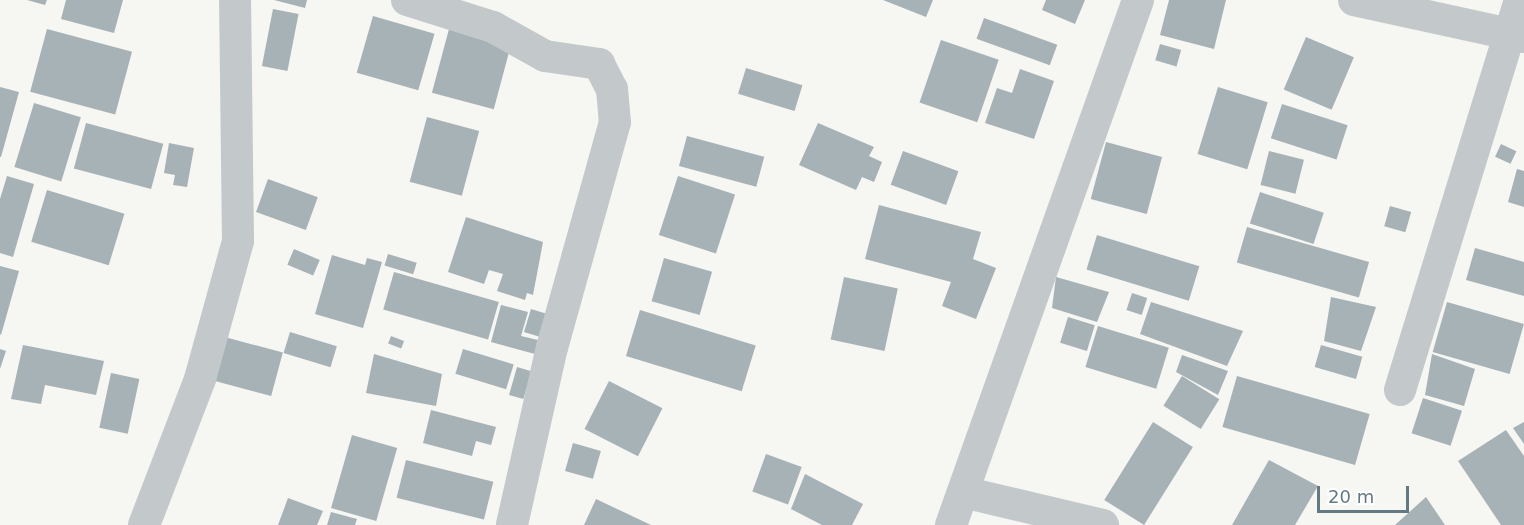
<!DOCTYPE html>
<html>
<head>
<meta charset="utf-8">
<style>
	body { margin:0 }
	#map { position:relative; width:1524px; height:525px; overflow:hidden; background:#f6f6f2; font-family:"DejaVu Sans",sans-serif }
	div>[style] { position:absolute }
	.building>* { inset:0; background:#a7b2b6; transform-origin:0 0 }
	.minor>* { height:32px; margin:-16px; padding:0 16px; transform-origin:16px; border-radius:16px; background:#c3c8ca }
	span { translate:-50% -50%; white-space:nowrap; text-align:center; line-height:1.15; -webkit-text-stroke:6px #fff; paint-order:stroke }
	.scale { position:absolute; left:1317px; top:486px; width:92px; height:27px; box-sizing:border-box; border:3px solid #637a85; border-top:0; padding-left:8px; font-size:18px; line-height:21px; white-space:nowrap; color:#637a85; -webkit-text-stroke:4px #fff; paint-order:stroke }
</style>
</head>
<body>
<div id="map">
	<div class="building">
		<div style="clip-path:polygon(27px 0,47px 0,45px 5px)"></div>
		<div style="clip-path:polygon(66px 0,123px 0,114px 33px,61px 19px)"></div>
		<div style="clip-path:polygon(274px 0,307px 0,305px 8px)"></div>
		<div style="clip-path:polygon(883px 0,933px 0,926px 17px)"></div>
		<div style="clip-path:polygon(1046px 0,1085px 0,1075px 24px,1042px 10px)"></div>
		<div style="clip-path:polygon(1169px 0,1226px 0,1214px 49px,1160px 35px)"></div>
		<div style="left:273px;top:9px;width:26px;height:58px;rotate:11deg"></div>
		<div style="left:373px;top:16px;width:64px;height:59px;rotate:16deg"></div>
		<div style="left:984px;top:18px;width:78px;height:22px;rotate:20deg"></div>
		<div style="left:47px;top:29px;width:88px;height:65px;rotate:15deg"></div>
		<div style="left:449px;top:29px;width:64px;height:66px;rotate:15deg"></div>
		<div style="left:1306px;top:37px;width:52px;height:57px;rotate:23deg"></div>
		<div style="left:941px;top:40px;width:61px;height:66px;rotate:19deg"></div>
		<div style="left:1160px;top:44px;width:22px;height:17px;rotate:16deg"></div>
		<div style="left:746px;top:68px;width:59px;height:27px;rotate:17deg"></div>
		<div style="clip-path:polygon(1020px 69px,1054px 81px,1034px 139px,985px 123px,997px 88px,1012px 93px)"></div>
		<div style="clip-path:polygon(0 87px,19px 92px,1px 157px,0 157px)"></div>
		<div style="left:1218px;top:87px;width:52px;height:70px;rotate:17deg"></div>
		<div style="left:34px;top:103px;width:49px;height:67px;rotate:17deg"></div>
		<div style="left:1282px;top:104px;width:69px;height:36px;rotate:18deg"></div>
		<div style="left:427px;top:117px;width:54px;height:67px;rotate:15deg"></div>
		<div style="left:86px;top:123px;width:80px;height:47px;rotate:15deg"></div>
		<div style="clip-path:polygon(818px 123px,874px 147px,869px 156px,882px 162px,874px 182px,862px 177px,856px 190px,799px 165px)"></div>
		<div style="left:687px;top:136px;width:80px;height:31px;rotate:15deg"></div>
		<div style="left:1106px;top:142px;width:58px;height:59px;rotate:15deg"></div>
		<div style="clip-path:polygon(169px 143px,194px 148px,187px 187px,173px 185px,175px 175px,164px 173px)"></div>
		<div style="left:1501px;top:144px;width:17px;height:14px;rotate:25deg"></div>
		<div style="left:903px;top:151px;width:59px;height:36px;rotate:20deg"></div>
		<div style="left:1269px;top:151px;width:36px;height:35px;rotate:14deg"></div>
		<div style="clip-path:polygon(1517px 169px,1524px 171px,1524px 207px,1508px 202px)"></div>
		<div style="clip-path:polygon(7px 176px,34px 184px,13px 257px,0 253px,0 199px)"></div>
		<div style="left:678px;top:176px;width:60px;height:62px;rotate:18deg"></div>
		<div style="left:268px;top:179px;width:53px;height:35px;rotate:20deg"></div>
		<div style="left:47px;top:190px;width:81px;height:54px;rotate:17deg"></div>
		<div style="left:1260px;top:192px;width:67px;height:33px;rotate:18deg"></div>
		<div style="clip-path:polygon(879px 205px,981px 232px,973px 259px,996px 268px,976px 319px,942px 306px,951px 282px,865px 259px)"></div>
		<div style="left:1390px;top:206px;width:22px;height:21px;rotate:16deg"></div>
		<div style="clip-path:polygon(466px 217px,543px 242px,533px 295px,527px 293px,525px 300px,497px 291px,503px 274px,489px 270px,484px 284px,448px 272px)"></div>
		<div style="left:1247px;top:227px;width:127px;height:37px;rotate:16deg"></div>
		<div style="left:1097px;top:235px;width:107px;height:36px;rotate:17deg"></div>
		<div style="clip-path:polygon(1475px 248px,1524px 262px,1524px 296px,1466px 280px)"></div>
		<div style="left:294px;top:249px;width:28px;height:17px;rotate:23deg"></div>
		<div style="left:388px;top:254px;width:30px;height:12px;rotate:17deg"></div>
		<div style="clip-path:polygon(332px 255px,365px 265px,367px 258px,382px 262px,363px 328px,315px 314px)"></div>
		<div style="left:664px;top:258px;width:50px;height:45px;rotate:16deg"></div>
		<div style="clip-path:polygon(0 266px,19px 271px,1px 335px,0 334px)"></div>
		<div style="left:394px;top:272px;width:109px;height:39px;rotate:16deg"></div>
		<div style="left:844px;top:277px;width:55px;height:64px;rotate:12deg"></div>
		<div style="clip-path:polygon(1056px 277px,1109px 292px,1097px 322px,1052px 308px)"></div>
		<div style="left:1132px;top:293px;width:16px;height:18px;rotate:18deg"></div>
		<div style="clip-path:polygon(1331px 297px,1376px 307px,1361px 351px,1324px 341px)"></div>
		<div style="clip-path:polygon(1151px 302px,1243px 331px,1227px 366px,1140px 334px)"></div>
		<div style="left:1447px;top:302px;width:80px;height:52px;rotate:16deg"></div>
		<div style="clip-path:polygon(501px 305px,528px 312px,521px 336px,538px 340px,535px 354px,491px 342px)"></div>
		<div style="left:531px;top:309px;width:24px;height:24px;rotate:17deg"></div>
		<div style="left:640px;top:310px;width:121px;height:48px;rotate:17deg"></div>
		<div style="left:1068px;top:317px;width:28px;height:27px;rotate:17deg"></div>
		<div style="left:1098px;top:326px;width:74px;height:43px;rotate:17deg"></div>
		<div style="left:290px;top:332px;width:49px;height:22px;rotate:17deg"></div>
		<div style="left:221px;top:336px;width:64px;height:45px;rotate:15deg"></div>
		<div style="left:391px;top:336px;width:14px;height:8px;rotate:21deg"></div>
		<div style="clip-path:polygon(23px 345px,104px 361px,96px 395px,45px 385px,41px 404px,11px 399px)"></div>
		<div style="left:1321px;top:345px;width:43px;height:23px;rotate:16deg"></div>
		<div style="clip-path:polygon(0 349px,6px 351px,0 369px)"></div>
		<div style="left:463px;top:349px;width:53px;height:26px;rotate:17deg"></div>
		<div style="clip-path:polygon(374px 354px,442px 374px,436px 406px,366px 393px)"></div>
		<div style="clip-path:polygon(1432px 354px,1475px 369px,1464px 406px,1425px 395px)"></div>
		<div style="clip-path:polygon(1182px 355px,1228px 371px,1218px 395px,1176px 372px)"></div>
		<div style="left:517px;top:367px;width:15px;height:29px;rotate:16deg"></div>
		<div style="left:111px;top:373px;width:29px;height:56px;rotate:12deg"></div>
		<div style="left:1182px;top:376px;width:44px;height:35px;rotate:32deg"></div>
		<div style="left:1237px;top:376px;width:138px;height:53px;rotate:16deg"></div>
		<div style="left:609px;top:381px;width:60px;height:54px;rotate:27deg"></div>
		<div style="left:1423px;top:398px;width:41px;height:37px;rotate:18deg"></div>
		<div style="clip-path:polygon(431px 410px,496px 427px,491px 445px,476px 441px,472px 456px,423px 443px)"></div>
		<div style="left:1153px;top:422px;width:47px;height:92px;rotate:32deg"></div>
		<div style="clip-path:polygon(1524px 422px,1524px 444px,1513px 428px)"></div>
		<div style="clip-path:polygon(1506px 430px,1524px 456px,1524px 525px,1501px 525px,1458px 461px)"></div>
		<div style="left:352px;top:435px;width:47px;height:76px;rotate:16deg"></div>
		<div style="left:573px;top:443px;width:29px;height:29px;rotate:16deg"></div>
		<div style="left:766px;top:454px;width:38px;height:40px;rotate:20deg"></div>
		<div style="left:406px;top:460px;width:90px;height:39px;rotate:14deg"></div>
		<div style="clip-path:polygon(1269px 460px,1318px 486px,1295px 525px,1232px 525px)"></div>
		<div style="clip-path:polygon(805px 474px,863px 504px,852px 525px,822px 525px,791px 509px)"></div>
		<div style="clip-path:polygon(1426px 497px,1445px 525px,1395px 525px)"></div>
		<div style="clip-path:polygon(288px 498px,323px 511px,317px 525px,278px 525px)"></div>
		<div style="clip-path:polygon(596px 499px,651px 525px,584px 525px)"></div>
		<div style="clip-path:polygon(331px 512px,357px 519px,355px 525px,327px 525px)"></div>
	</div>
	<div class="minor">
		<div style="left:407px;top:0;width:90px;rotate:17.4deg"></div>
		<div style="left:493px;top:27px;width:60px;rotate:29.1deg"></div>
		<div style="left:545px;top:56px;width:55px;rotate:8.4deg"></div>
		<div style="left:599px;top:64px;width:28px;rotate:63deg"></div>
		<div style="left:612px;top:89px;width:33px;rotate:85deg"></div>
		<div style="left:615px;top:122px;width:234px;rotate:105.6deg"></div>
		<div style="left:552px;top:347px;width:182px;rotate:102.7deg"></div>
		<div style="left:1354px;top:0;width:174px;rotate:12.3deg"></div>
		<div style="left:1400px;top:390px;width:408px;rotate:-72.9deg"></div>
		<div style="left:963px;top:492px;width:144px;rotate:13.3deg"></div>
		<div style="left:144px;top:525px;width:156px;rotate:-69deg"></div>
		<div style="left:200px;top:379px;width:143px;rotate:-74.6deg"></div>
		<div style="left:238px;top:241px;width:241px;rotate:-90.7deg"></div>
		<div style="left:951px;top:525px;width:557px;rotate:-70.39deg"></div>
	</div>
	<div class="scale">20 m</div>
</div>
</body>
</html>
